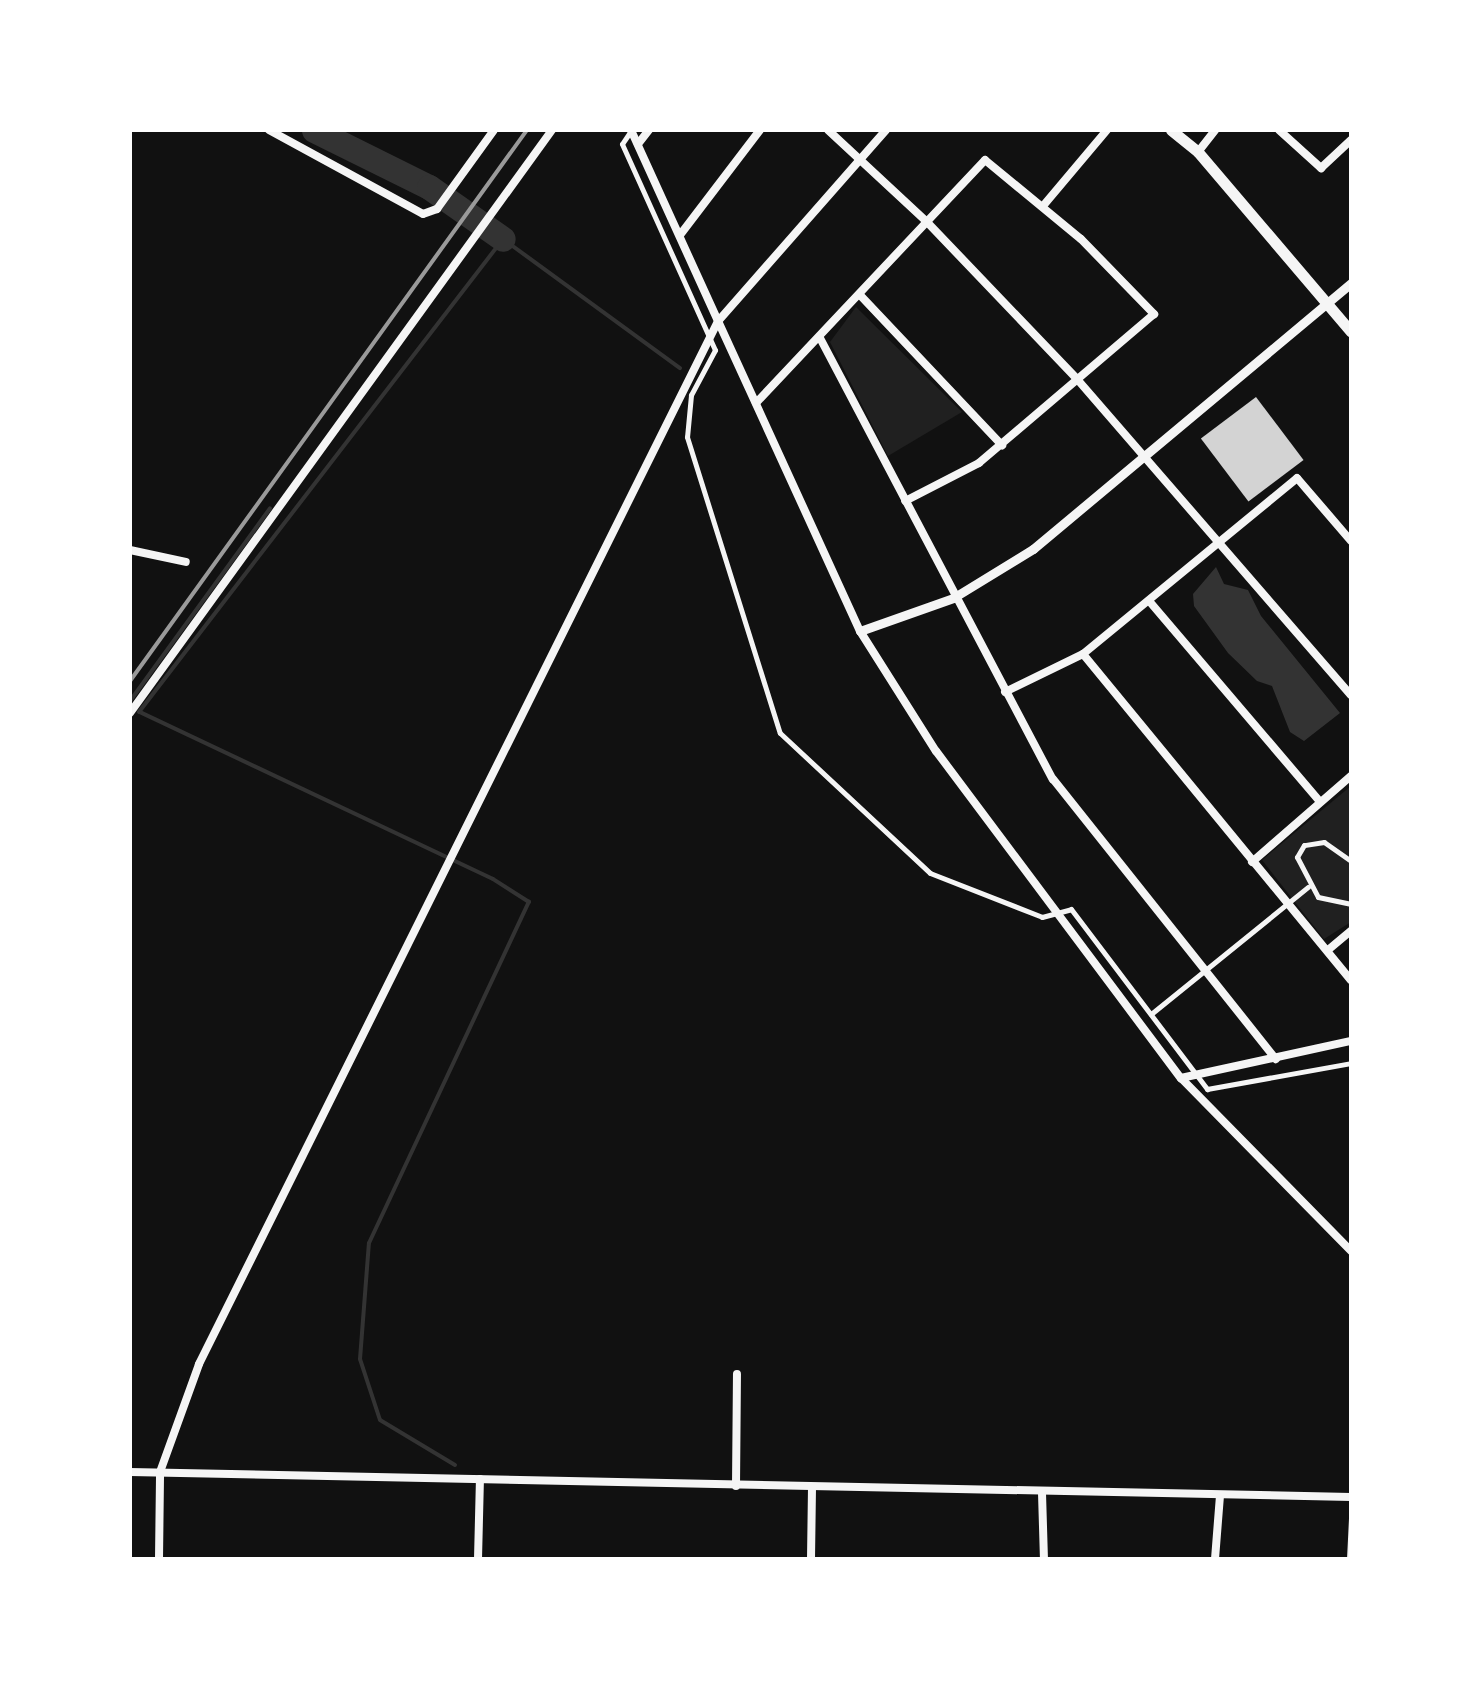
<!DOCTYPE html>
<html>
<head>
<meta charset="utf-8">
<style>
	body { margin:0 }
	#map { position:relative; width:1481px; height:1689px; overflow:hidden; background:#111; font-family:Signika,sans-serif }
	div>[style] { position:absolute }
	.green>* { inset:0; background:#202020 }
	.water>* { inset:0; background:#333 }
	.stream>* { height:4px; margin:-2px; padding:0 2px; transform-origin:2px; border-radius:2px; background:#333 }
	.river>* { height:25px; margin:-12.5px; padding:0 12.5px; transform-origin:12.5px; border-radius:12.5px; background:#333 }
	.building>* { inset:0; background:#d3d3d3; transform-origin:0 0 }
	.pedestrian>* { height:5px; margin:-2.5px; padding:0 2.5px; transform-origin:2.5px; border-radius:2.5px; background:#f5f5f5 }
	.minor>* { height:8px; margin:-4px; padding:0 4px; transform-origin:4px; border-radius:4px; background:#f5f5f5 }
	.tertiary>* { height:9px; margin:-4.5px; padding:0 4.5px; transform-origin:4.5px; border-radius:4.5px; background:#f5f5f5 }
	.primary>* { height:11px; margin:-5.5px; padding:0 5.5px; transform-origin:5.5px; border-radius:5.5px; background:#f5f5f5 }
	.rail>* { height:4px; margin:-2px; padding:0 2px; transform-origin:2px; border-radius:2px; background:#9a9a9a }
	span { translate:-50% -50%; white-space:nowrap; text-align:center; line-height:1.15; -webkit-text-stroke:8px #fff; paint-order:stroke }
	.frame { position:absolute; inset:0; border:132px solid #fff; pointer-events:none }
</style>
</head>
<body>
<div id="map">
	<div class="green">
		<div style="clip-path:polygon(856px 307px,962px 412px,888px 456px,830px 342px)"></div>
		<div style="clip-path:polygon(1351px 786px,1351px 922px,1324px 939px,1262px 860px)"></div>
	</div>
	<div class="water">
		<div style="clip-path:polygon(1216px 567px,1224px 584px,1248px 590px,1261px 616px,1340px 713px,1304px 741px,1290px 732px,1272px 686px,1257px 681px,1228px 653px,1194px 606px,1193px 594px)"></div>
	</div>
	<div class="stream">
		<div style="left:130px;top:701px;width:238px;rotate:-54deg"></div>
		<div style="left:455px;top:1465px;width:87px;rotate:-149deg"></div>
		<div style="left:380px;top:1420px;width:64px;rotate:-108.2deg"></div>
		<div style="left:360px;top:1359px;width:116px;rotate:-85.6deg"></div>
		<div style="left:369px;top:1243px;width:377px;rotate:-64.9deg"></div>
		<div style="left:529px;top:902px;width:43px;rotate:-147.4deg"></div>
		<div style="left:493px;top:879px;width:391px;rotate:-154.7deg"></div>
		<div style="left:139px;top:712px;width:597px;rotate:-52.42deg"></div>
		<div style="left:503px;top:239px;width:219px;rotate:36.1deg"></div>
	</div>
	<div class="river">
		<div style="left:314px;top:130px;width:128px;rotate:26.4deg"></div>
		<div style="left:429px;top:187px;width:90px;rotate:35.1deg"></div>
	</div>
	<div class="building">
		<div style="left:1256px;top:397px;width:79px;height:69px;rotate:53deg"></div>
	</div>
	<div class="pedestrian">
		<div style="left:630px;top:132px;width:14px;rotate:124deg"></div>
		<div style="left:622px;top:144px;width:226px;rotate:65.7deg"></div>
		<div style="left:715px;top:350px;width:51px;rotate:118.1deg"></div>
		<div style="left:691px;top:395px;width:42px;rotate:95.4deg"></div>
		<div style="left:687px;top:437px;width:310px;rotate:72.6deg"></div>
		<div style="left:780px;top:733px;width:205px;rotate:43deg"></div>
		<div style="left:930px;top:873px;width:120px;rotate:21.4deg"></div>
		<div style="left:1042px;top:917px;width:30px;rotate:-15deg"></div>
		<div style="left:1071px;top:909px;width:226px;rotate:52.9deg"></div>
		<div style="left:1207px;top:1089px;width:146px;rotate:-10.2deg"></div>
		<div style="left:1351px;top:861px;width:33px;rotate:-145deg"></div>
		<div style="left:1324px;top:842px;width:20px;rotate:171deg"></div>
		<div style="left:1304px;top:845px;width:14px;rotate:120deg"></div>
		<div style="left:1297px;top:857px;width:45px;rotate:62.3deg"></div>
		<div style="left:1318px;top:897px;width:34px;rotate:12deg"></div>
		<div style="left:1151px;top:1014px;width:202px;rotate:-39deg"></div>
		<div style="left:1349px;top:1559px;width:41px;rotate:-87.2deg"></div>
	</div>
	<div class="minor">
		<div style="left:269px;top:130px;width:175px;rotate:28.6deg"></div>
		<div style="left:423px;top:214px;width:15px;rotate:-20deg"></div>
		<div style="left:437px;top:209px;width:97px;rotate:-54.2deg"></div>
		<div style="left:828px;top:130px;width:135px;rotate:42.9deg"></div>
		<div style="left:927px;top:222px;width:217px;rotate:46.3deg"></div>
		<div style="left:1077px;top:379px;width:418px;rotate:49.1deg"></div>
		<div style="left:886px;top:130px;width:254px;rotate:131.3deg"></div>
		<div style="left:718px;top:321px;width:341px;rotate:65.4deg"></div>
		<div style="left:860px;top:631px;width:142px;rotate:57.7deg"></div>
		<div style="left:936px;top:751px;width:409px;rotate:53.2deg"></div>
		<div style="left:1181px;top:1078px;width:243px;rotate:45.5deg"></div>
		<div style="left:1279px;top:130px;width:57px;rotate:42.1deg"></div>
		<div style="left:1321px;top:168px;width:41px;rotate:-43deg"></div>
		<div style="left:638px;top:144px;width:18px;rotate:-52deg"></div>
		<div style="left:1198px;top:152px;width:28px;rotate:-52deg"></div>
		<div style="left:1043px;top:206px;width:99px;rotate:-49.9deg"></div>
		<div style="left:680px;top:235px;width:132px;rotate:-52.7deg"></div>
		<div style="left:860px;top:295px;width:207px;rotate:46.6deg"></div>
		<div style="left:820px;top:338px;width:499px;rotate:62.2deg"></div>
		<div style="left:1053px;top:779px;width:358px;rotate:51.5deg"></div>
		<div style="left:756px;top:403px;width:334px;rotate:-46.7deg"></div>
		<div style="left:985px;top:160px;width:124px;rotate:39.5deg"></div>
		<div style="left:1081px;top:239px;width:105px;rotate:45.8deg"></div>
		<div style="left:1154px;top:314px;width:230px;rotate:139.6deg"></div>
		<div style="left:979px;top:463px;width:83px;rotate:152.8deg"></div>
		<div style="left:130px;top:550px;width:57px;rotate:12.1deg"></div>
		<div style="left:1150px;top:602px;width:262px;rotate:49.6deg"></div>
		<div style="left:1083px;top:654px;width:422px;rotate:50.6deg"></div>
		<div style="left:1005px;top:692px;width:87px;rotate:-26deg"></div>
		<div style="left:1083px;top:654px;width:277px;rotate:-39.4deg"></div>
		<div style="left:1297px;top:478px;width:83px;rotate:49.4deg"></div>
		<div style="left:130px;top:713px;width:720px;rotate:-54.1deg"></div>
		<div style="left:1252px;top:862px;width:131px;rotate:-41deg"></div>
		<div style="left:1328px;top:950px;width:30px;rotate:-40deg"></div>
		<div style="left:1181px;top:1078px;width:174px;rotate:-12.3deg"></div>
		<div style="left:130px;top:1472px;width:1221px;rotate:1.17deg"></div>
		<div style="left:736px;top:1486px;width:112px;rotate:-89.5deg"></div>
		<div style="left:1042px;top:1493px;width:66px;rotate:88.3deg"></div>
		<div style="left:159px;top:1559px;width:87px;rotate:-89.3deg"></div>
		<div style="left:160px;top:1472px;width:115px;rotate:-70.1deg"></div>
		<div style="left:199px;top:1364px;width:1165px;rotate:-63.54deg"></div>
		<div style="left:718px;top:321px;width:210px;rotate:-114.5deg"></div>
		<div style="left:478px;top:1559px;width:80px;rotate:-88.6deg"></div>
		<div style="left:811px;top:1559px;width:72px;rotate:-89.2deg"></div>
		<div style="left:1215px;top:1559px;width:63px;rotate:-85.5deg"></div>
	</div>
	<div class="tertiary">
		<div style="left:860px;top:631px;width:99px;rotate:-19.5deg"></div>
		<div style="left:953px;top:598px;width:94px;rotate:-31.5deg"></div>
		<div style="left:1033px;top:549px;width:415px;rotate:-39.9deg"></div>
	</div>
	<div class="primary">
		<div style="left:1171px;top:130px;width:35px;rotate:39deg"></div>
		<div style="left:1198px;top:152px;width:236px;rotate:49.6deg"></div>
	</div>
	<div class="rail">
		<div style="left:130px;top:681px;width:679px;rotate:-54.23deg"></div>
	</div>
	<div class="frame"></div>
</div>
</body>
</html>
